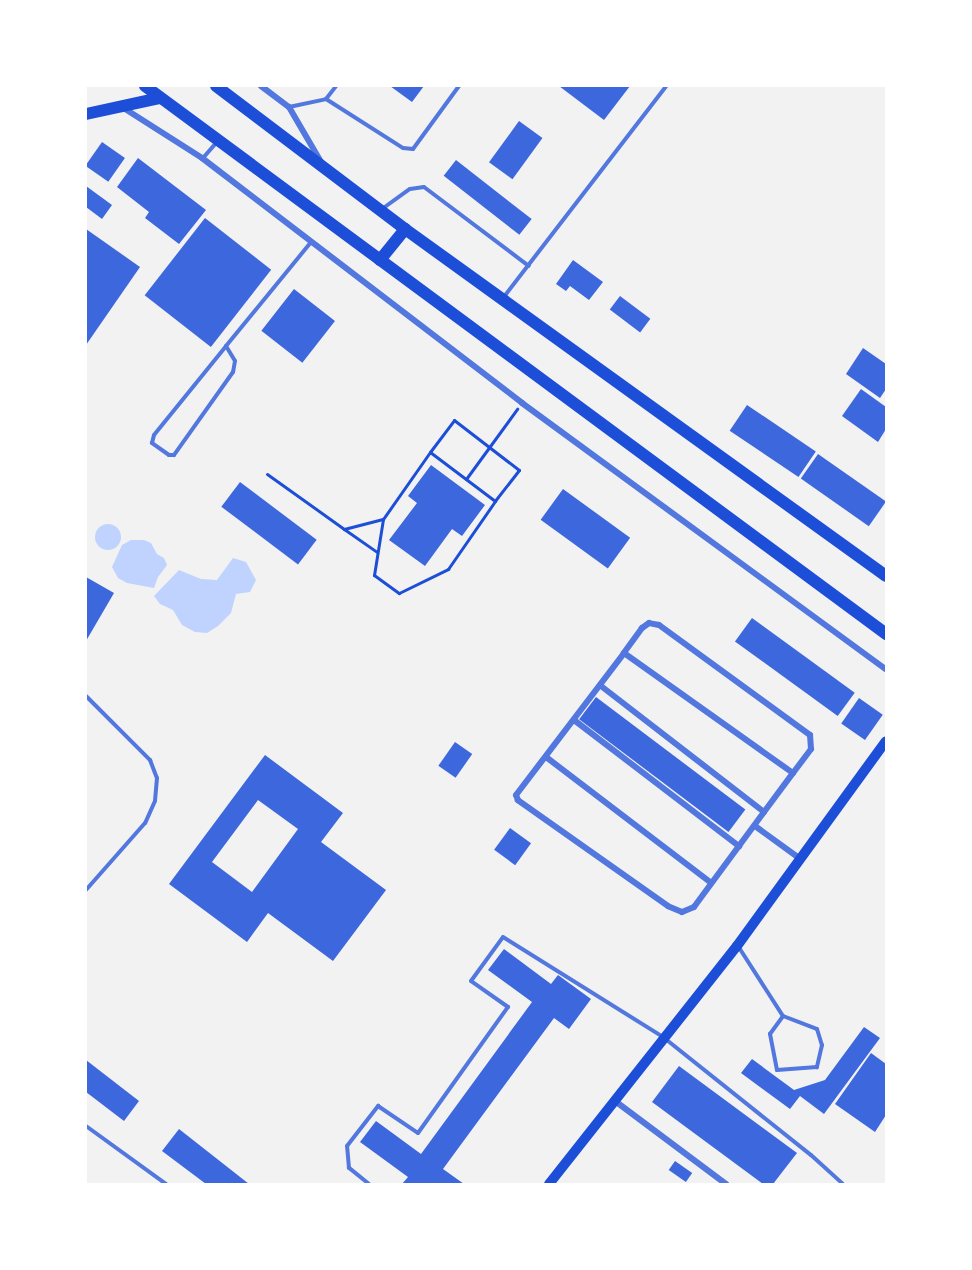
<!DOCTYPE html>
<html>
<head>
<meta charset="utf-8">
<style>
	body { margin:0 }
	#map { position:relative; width:972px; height:1270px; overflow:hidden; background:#f2f2f2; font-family:Lato,sans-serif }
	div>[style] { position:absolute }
	.water>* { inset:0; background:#bfd3fe }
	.round { border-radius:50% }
	.building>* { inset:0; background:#3d67dc; transform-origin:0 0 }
	.path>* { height:3px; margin:-1.5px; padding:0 1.5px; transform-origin:1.5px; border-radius:1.5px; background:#1d4ed8 }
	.service>* { height:4px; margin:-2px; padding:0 2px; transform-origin:2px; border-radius:2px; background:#5277de }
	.minor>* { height:6px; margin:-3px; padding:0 3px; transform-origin:3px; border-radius:3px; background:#5277de }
	.secondary>* { height:10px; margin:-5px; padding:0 5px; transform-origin:5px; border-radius:5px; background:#1d4ed8 }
	.primary>* { height:12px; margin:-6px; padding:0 6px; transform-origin:6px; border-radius:6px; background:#1d4ed8 }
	span { translate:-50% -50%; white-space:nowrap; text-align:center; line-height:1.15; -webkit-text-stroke:5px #fff; paint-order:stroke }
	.frame { position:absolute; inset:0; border:87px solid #fff; pointer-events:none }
</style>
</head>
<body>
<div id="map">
	<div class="water">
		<div class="round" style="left:95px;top:524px;width:26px;height:26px"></div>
		<div style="clip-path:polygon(131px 540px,144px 540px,151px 543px,157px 554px,164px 558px,167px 565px,158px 577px,154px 588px,127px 583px,118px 578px,112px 567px,122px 545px)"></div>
		<div style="clip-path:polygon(233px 558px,246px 562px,256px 580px,250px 592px,236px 594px,231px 613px,218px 626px,207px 633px,195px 632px,182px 625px,173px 610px,160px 604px,154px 596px,179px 570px,201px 579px,217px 580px)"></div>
	</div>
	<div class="building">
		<div style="clip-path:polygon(390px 86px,424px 86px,412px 102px)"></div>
		<div style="clip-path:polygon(559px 86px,630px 86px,604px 120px)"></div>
		<div style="left:519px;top:121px;width:29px;height:51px;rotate:36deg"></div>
		<div style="left:102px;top:142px;width:28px;height:29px;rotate:35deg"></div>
		<div style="clip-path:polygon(138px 158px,206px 210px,179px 244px,145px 218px,149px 212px,117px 187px)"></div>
		<div style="left:456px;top:160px;width:96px;height:20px;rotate:38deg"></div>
		<div style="clip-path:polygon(86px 186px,112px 205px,102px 219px,86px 207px)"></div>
		<div style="left:205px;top:218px;width:84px;height:98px;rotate:38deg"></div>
		<div style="clip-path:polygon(86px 229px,140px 267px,86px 345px)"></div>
		<div style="clip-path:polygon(573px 260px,603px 282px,589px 300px,570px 286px,566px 291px,556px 284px)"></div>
		<div style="left:294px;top:289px;width:52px;height:53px;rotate:38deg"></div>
		<div style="left:620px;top:296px;width:38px;height:17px;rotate:37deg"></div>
		<div style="clip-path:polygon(863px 348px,886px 364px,886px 389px,880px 398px,846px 374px)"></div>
		<div style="clip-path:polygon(861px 389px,886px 407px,886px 429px,878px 442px,842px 416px)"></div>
		<div style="left:747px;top:405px;width:83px;height:31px;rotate:34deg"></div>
		<div style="left:818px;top:454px;width:83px;height:30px;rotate:35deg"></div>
		<div style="clip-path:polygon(431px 465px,485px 505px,462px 536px,452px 529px,425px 566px,389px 540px,417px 503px,408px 496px)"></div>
		<div style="left:240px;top:482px;width:96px;height:31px;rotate:37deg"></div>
		<div style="left:563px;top:489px;width:83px;height:38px;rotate:36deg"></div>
		<div style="clip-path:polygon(86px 577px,114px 593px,86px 641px)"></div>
		<div style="left:752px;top:618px;width:127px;height:29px;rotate:36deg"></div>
		<div style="left:596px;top:697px;width:187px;height:28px;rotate:37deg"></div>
		<div style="left:859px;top:698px;width:29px;height:31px;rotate:35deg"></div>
		<div style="left:455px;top:742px;width:21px;height:29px;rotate:35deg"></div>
		<div style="clip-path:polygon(evenodd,265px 755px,343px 813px,321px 842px,386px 890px,333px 961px,268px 913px,247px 942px,169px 884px,265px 755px,258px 800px,298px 829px,252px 892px,212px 862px,258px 800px)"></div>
		<div style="left:510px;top:828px;width:26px;height:27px;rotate:36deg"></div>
		<div style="clip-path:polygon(504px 949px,551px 984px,558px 975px,591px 999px,569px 1029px,554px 1018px,443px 1169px,464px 1184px,402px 1184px,408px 1177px,360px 1142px,376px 1121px,421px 1154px,532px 1002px,488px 970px)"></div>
		<div style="clip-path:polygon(864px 1027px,880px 1038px,824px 1114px,800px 1096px,790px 1109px,741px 1073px,752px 1059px,794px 1090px,825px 1080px)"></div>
		<div style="clip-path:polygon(871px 1053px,886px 1064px,886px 1115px,875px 1132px,835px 1104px)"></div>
		<div style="clip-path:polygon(86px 1060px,139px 1101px,124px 1121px,86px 1092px)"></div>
		<div style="clip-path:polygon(679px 1066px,797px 1153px,773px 1184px,763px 1184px,652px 1102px)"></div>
		<div style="clip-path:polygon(179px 1129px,249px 1184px,206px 1184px,162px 1151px)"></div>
		<div style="left:675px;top:1161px;width:21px;height:11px;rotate:35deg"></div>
	</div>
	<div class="path">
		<div style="left:454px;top:420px;width:82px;rotate:37.6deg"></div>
		<div style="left:519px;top:470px;width:39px;rotate:128deg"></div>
		<div style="left:495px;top:501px;width:81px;rotate:-143deg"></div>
		<div style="left:430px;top:452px;width:40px;rotate:-53deg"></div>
		<div style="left:430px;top:452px;width:82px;rotate:125deg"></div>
		<div style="left:383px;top:519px;width:57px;rotate:99.1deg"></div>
		<div style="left:374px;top:575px;width:31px;rotate:36deg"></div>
		<div style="left:399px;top:593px;width:55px;rotate:-26.1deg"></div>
		<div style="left:448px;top:569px;width:83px;rotate:-55.3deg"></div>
		<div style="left:267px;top:474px;width:95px;rotate:35.5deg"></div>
		<div style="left:344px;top:529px;width:40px;rotate:-14.4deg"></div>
		<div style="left:466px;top:479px;width:87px;rotate:-53.9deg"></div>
		<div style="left:344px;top:529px;width:40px;rotate:34.9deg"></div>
	</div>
	<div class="service">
		<div style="left:326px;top:99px;width:16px;rotate:-52deg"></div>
		<div style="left:289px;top:107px;width:38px;rotate:-12deg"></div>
		<div style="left:326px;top:99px;width:91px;rotate:32.5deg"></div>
		<div style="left:403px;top:148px;width:10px;rotate:6deg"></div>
		<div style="left:413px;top:149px;width:78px;rotate:-53.9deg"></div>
		<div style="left:203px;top:158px;width:23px;rotate:-49deg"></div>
		<div style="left:382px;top:209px;width:34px;rotate:-36deg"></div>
		<div style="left:410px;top:189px;width:14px;rotate:-8deg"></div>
		<div style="left:424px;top:187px;width:131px;rotate:37deg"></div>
		<div style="left:503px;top:298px;width:267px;rotate:-52.4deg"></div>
		<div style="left:226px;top:346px;width:17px;rotate:59deg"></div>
		<div style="left:235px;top:361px;width:11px;rotate:100deg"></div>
		<div style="left:233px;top:372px;width:102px;rotate:125.4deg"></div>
		<div style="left:174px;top:455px;width:5px;rotate:180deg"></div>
		<div style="left:169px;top:455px;width:21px;rotate:-145deg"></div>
		<div style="left:152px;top:443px;width:8px;rotate:-76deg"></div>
		<div style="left:154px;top:435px;width:114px;rotate:-51deg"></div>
		<div style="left:226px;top:346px;width:134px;rotate:-50.7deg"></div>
		<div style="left:86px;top:696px;width:91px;rotate:45deg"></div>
		<div style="left:150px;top:760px;width:19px;rotate:69deg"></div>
		<div style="left:157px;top:778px;width:23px;rotate:95deg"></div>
		<div style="left:155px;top:801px;width:24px;rotate:114deg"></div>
		<div style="left:145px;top:823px;width:89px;rotate:131.4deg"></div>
		<div style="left:738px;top:946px;width:83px;rotate:57.3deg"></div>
		<div style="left:783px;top:1016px;width:36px;rotate:21deg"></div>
		<div style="left:817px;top:1029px;width:17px;rotate:73deg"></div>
		<div style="left:822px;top:1045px;width:23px;rotate:103deg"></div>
		<div style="left:817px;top:1067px;width:40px;rotate:175.7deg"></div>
		<div style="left:777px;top:1070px;width:37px;rotate:-101deg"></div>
		<div style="left:770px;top:1034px;width:22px;rotate:-54deg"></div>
		<div style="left:86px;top:1126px;width:99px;rotate:35.9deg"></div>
		<div style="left:369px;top:1184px;width:26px;rotate:-141deg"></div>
		<div style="left:349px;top:1168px;width:22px;rotate:-95deg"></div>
		<div style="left:347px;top:1146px;width:51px;rotate:-52.2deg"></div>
		<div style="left:378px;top:1106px;width:48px;rotate:34deg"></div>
		<div style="left:418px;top:1133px;width:155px;rotate:-54.5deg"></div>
		<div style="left:508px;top:1007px;width:45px;rotate:-144.9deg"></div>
		<div style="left:471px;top:981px;width:54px;rotate:-54deg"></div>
		<div style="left:503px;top:937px;width:189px;rotate:32deg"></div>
		<div style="left:663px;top:1037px;width:189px;rotate:38.6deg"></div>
		<div style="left:811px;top:1155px;width:43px;rotate:42.2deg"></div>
	</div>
	<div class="minor">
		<div style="left:261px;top:86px;width:35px;rotate:37deg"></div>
		<div style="left:289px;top:107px;width:64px;rotate:59.8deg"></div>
		<div style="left:122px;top:107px;width:95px;rotate:32.5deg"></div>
		<div style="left:202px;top:158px;width:403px;rotate:37.4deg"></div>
		<div style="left:522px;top:403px;width:451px;rotate:36.2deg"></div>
		<div style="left:601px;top:686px;width:206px;rotate:37.7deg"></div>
		<div style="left:764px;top:812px;width:118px;rotate:126.4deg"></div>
		<div style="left:694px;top:907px;width:13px;rotate:157deg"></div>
		<div style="left:682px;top:912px;width:15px;rotate:-157deg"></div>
		<div style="left:668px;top:906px;width:184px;rotate:-144.8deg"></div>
		<div style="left:518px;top:800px;width:5px;rotate:-112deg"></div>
		<div style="left:516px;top:795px;width:178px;rotate:-52.7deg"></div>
		<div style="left:574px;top:720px;width:208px;rotate:37.4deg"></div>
		<div style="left:546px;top:757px;width:206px;rotate:37.3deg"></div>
		<div style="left:764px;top:812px;width:49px;rotate:-53.4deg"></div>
		<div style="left:793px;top:773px;width:30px;rotate:-53deg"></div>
		<div style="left:811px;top:749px;width:14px;rotate:-94deg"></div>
		<div style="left:810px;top:735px;width:187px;rotate:-143.9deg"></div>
		<div style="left:659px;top:625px;width:10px;rotate:-169deg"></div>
		<div style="left:649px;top:623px;width:9px;rotate:144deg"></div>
		<div style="left:642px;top:628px;width:31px;rotate:126deg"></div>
		<div style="left:624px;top:653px;width:207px;rotate:35.4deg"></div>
		<div style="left:755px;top:826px;width:54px;rotate:36deg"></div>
		<div style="left:615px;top:1101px;width:139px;rotate:36.8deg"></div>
	</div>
	<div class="secondary">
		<div style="left:549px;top:1184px;width:303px;rotate:-51.7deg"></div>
		<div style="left:737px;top:946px;width:253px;rotate:-54deg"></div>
	</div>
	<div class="primary">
		<div style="left:145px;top:86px;width:922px;rotate:36.48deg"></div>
		<div style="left:216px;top:86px;width:237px;rotate:37.1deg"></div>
		<div style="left:405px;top:229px;width:593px;rotate:35.81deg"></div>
		<div style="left:86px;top:114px;width:76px;rotate:-12.2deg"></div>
		<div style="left:380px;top:260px;width:40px;rotate:-51deg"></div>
	</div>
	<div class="frame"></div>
</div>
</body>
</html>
